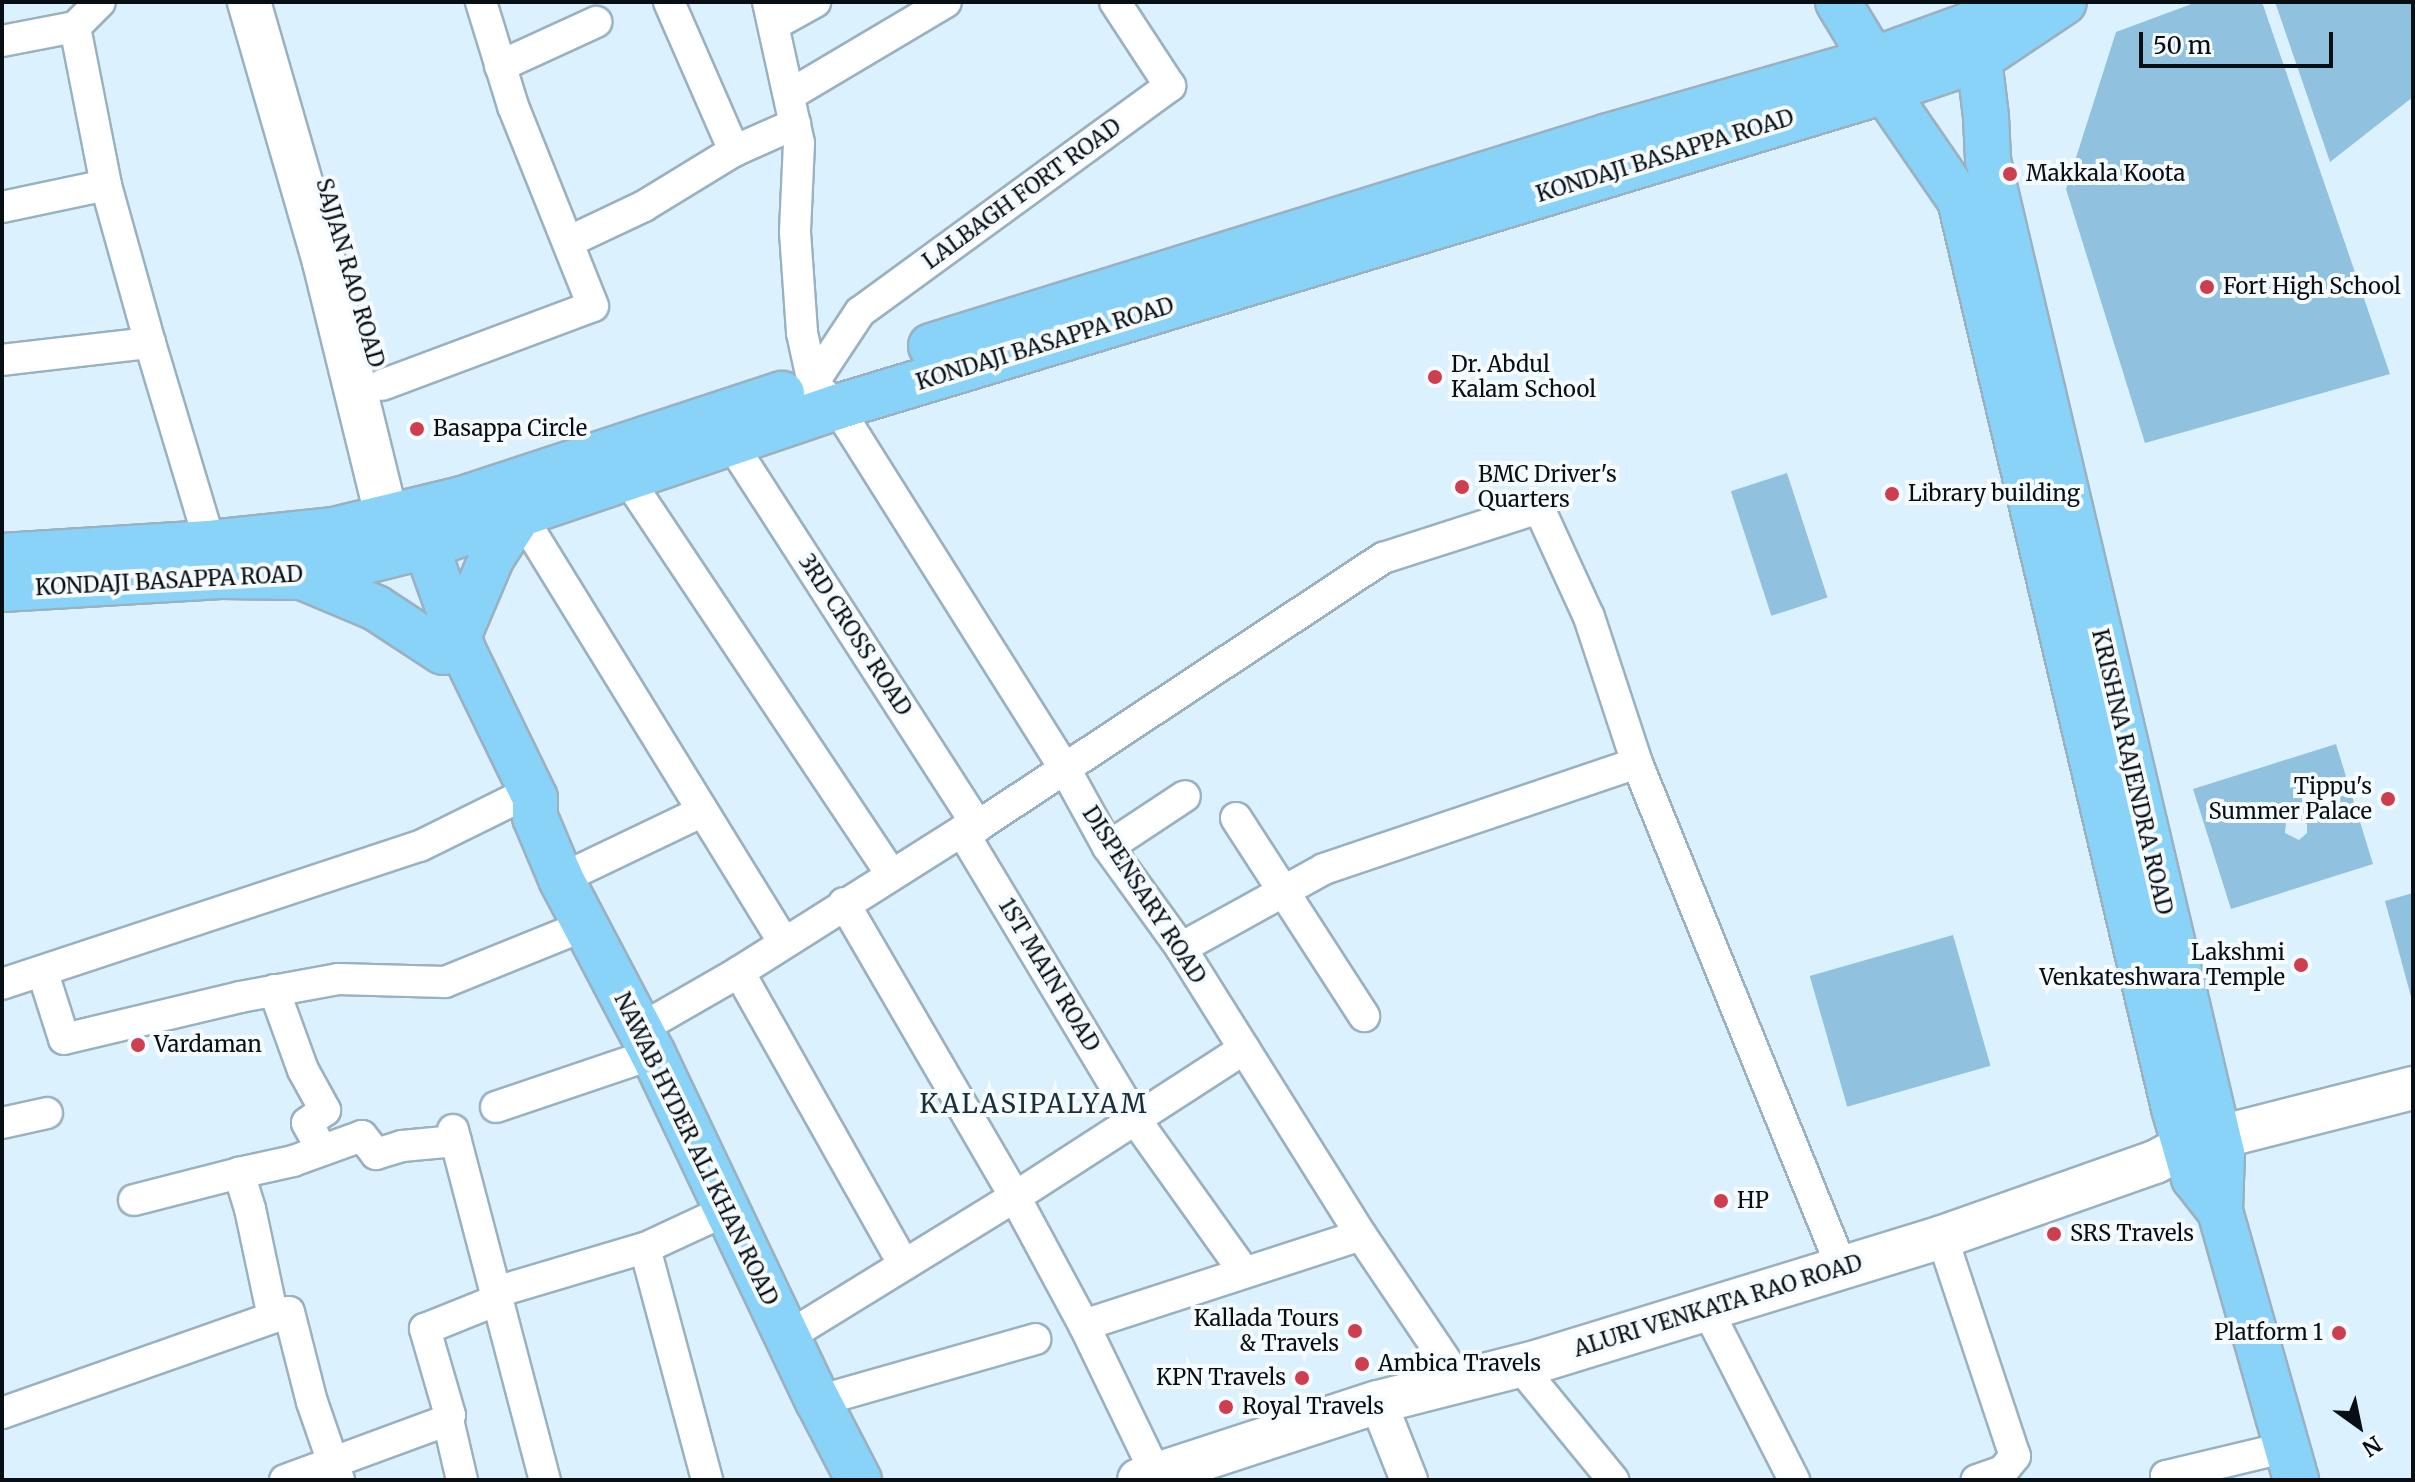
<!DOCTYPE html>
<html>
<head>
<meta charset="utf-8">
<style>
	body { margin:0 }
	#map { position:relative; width:2415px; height:1482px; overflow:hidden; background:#dcf1fe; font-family:Merriweather,serif }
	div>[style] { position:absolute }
	.green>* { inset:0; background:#90c1df; transform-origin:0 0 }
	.roads { filter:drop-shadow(2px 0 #99b1c0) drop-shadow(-2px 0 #99b1c0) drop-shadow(0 2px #99b1c0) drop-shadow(0 -2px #99b1c0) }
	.minor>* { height:30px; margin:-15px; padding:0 15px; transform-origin:15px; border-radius:15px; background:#fff }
	.tertiary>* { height:36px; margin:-18px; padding:0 18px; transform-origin:18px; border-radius:18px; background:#fff }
	.secondary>* { height:42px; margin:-21px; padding:0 21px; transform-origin:21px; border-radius:21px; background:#fff }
	.primary>* { height:44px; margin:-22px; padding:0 22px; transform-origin:22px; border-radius:22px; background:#89d3f8 }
	.dots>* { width:22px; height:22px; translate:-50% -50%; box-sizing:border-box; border:4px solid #f6fbff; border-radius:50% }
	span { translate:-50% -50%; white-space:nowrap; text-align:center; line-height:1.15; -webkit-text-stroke:8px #f6fbff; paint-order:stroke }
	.street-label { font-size:22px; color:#070f15 }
	.poi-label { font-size:22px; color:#070f15 }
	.left { translate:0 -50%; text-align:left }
	.right { translate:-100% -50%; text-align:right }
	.quarter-label { font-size:26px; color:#1a2f3b; letter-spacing:2px }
	.frame { position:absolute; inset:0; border:4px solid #070f15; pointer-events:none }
	.north { position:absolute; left:2319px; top:1386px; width:80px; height:80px; -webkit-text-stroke:6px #f6fbff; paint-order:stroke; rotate:147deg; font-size:22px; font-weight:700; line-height:32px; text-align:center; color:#070f15 }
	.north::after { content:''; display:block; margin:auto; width:28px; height:36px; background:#070f15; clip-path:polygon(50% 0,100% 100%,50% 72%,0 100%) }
	.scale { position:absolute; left:2139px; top:32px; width:194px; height:36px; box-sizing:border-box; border:4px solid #070f15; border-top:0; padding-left:10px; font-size:24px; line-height:28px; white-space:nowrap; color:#070f15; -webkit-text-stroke:6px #f6fbff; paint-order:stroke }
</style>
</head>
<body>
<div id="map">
	<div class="green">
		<div style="clip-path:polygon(2197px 2px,2262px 2px,2390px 374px,2145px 443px,2066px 189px,2116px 32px)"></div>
		<div style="clip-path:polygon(2275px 2px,2413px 2px,2413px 97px,2330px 162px)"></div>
		<div style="left:1787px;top:473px;width:131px;height:59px;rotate:72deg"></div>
		<div style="clip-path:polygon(evenodd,2336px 744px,2373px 864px,2231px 909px,2193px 789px,2336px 744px,2293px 817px,2307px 824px,2307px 833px,2299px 840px,2285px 833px,2286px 823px,2293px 817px)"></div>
		<div style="clip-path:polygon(2413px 893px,2413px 1004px,2385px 901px)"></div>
		<div style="left:1953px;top:935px;width:136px;height:149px;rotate:74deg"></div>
	</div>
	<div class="roads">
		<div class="minor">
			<div style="left:669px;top:2px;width:163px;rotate:66.4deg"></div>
			<div style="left:768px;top:2px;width:144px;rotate:77.6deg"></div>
			<div style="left:799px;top:143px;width:89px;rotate:92.6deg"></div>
			<div style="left:795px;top:232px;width:101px;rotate:86deg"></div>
			<div style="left:802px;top:333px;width:51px;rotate:77.6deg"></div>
			<div style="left:813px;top:383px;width:34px;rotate:45deg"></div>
			<div style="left:837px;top:407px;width:426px;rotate:57.8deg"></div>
			<div style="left:1064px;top:767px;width:91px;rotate:61.2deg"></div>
			<div style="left:1108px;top:847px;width:125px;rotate:54.1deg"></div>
			<div style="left:1181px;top:948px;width:339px;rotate:57.9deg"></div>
			<div style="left:1361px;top:1235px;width:174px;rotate:56deg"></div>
			<div style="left:775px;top:24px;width:46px;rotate:-28.8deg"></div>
			<div style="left:2px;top:41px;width:74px;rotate:-10.9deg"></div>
			<div style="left:75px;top:27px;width:35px;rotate:-45deg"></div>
			<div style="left:500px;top:66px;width:106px;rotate:-24.6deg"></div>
			<div style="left:791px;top:94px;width:180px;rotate:-30.7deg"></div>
			<div style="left:2px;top:207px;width:106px;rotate:-11.9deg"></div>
			<div style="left:568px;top:242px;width:84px;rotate:-25.3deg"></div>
			<div style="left:644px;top:206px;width:105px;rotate:-31.4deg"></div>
			<div style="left:734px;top:151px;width:67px;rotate:-23.9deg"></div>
			<div style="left:150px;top:343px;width:209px;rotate:73.3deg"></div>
			<div style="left:2px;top:360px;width:149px;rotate:-6.6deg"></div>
			<div style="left:150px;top:343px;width:164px;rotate:-105.6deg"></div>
			<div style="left:106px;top:185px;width:161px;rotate:-101.1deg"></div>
			<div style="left:813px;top:383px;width:85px;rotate:-56.5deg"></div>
			<div style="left:860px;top:312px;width:384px;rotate:-36.1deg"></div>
			<div style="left:1170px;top:86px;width:100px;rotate:-123.2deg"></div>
			<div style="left:382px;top:385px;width:225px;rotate:-20.5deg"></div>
			<div style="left:593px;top:306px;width:215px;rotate:-111.8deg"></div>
			<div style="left:513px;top:106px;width:109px;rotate:-107.1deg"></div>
			<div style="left:731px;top:443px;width:456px;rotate:57.2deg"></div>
			<div style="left:627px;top:478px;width:476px;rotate:56.3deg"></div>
			<div style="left:520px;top:514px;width:501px;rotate:58.37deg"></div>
			<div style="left:1236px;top:818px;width:236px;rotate:57.1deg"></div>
			<div style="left:962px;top:831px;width:336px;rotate:59deg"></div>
			<div style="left:1135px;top:1119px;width:188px;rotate:54.5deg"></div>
			<div style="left:1108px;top:847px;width:92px;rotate:-33.5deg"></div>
			<div style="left:561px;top:879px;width:157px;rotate:-25.6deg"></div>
			<div style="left:844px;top:903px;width:340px;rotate:59.8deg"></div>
			<div style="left:1015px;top:1197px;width:145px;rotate:61.7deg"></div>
			<div style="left:1084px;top:1325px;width:168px;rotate:64.2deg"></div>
			<div style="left:1181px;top:948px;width:163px;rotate:-28.9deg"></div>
			<div style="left:1324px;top:869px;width:330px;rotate:-18.7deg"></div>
			<div style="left:739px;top:972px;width:336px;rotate:60.6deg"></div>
			<div style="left:43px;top:973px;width:69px;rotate:72.3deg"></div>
			<div style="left:64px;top:1039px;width:181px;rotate:-13.4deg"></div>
			<div style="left:240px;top:997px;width:100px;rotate:-10.4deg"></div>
			<div style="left:338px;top:979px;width:107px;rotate:1.6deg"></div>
			<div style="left:445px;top:982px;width:152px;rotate:-22deg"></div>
			<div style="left:2px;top:984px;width:440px;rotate:-18.3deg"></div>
			<div style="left:420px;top:846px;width:108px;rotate:-26.3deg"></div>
			<div style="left:274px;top:990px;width:85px;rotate:70.1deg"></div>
			<div style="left:303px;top:1070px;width:46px;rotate:61.2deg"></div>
			<div style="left:325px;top:1110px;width:22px;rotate:144deg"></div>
			<div style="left:307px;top:1123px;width:31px;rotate:61deg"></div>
			<div style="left:640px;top:1029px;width:114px;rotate:-29.9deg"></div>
			<div style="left:739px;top:972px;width:264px;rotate:-32.3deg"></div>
			<div style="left:962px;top:831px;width:17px;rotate:-17deg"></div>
			<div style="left:978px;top:826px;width:486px;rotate:-33.5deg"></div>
			<div style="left:1383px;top:558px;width:164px;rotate:-17.8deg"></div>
			<div style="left:1539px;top:508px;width:120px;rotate:65.4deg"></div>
			<div style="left:1589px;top:617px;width:154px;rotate:71.8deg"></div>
			<div style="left:1637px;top:763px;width:545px;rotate:67.91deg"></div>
			<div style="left:496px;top:1107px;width:166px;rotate:-18.7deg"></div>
			<div style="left:2px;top:1123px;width:46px;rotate:-12.5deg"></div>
			<div style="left:453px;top:1130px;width:362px;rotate:75.3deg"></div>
			<div style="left:134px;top:1200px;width:108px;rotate:-14.4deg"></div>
			<div style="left:1942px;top:1237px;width:231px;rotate:71.6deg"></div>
			<div style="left:2015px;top:1456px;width:19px;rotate:129deg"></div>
			<div style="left:2003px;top:1471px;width:28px;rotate:161deg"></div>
			<div style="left:645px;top:1248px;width:240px;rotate:75deg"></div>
			<div style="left:496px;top:1292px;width:155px;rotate:-16.5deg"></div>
			<div style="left:645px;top:1248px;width:90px;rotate:-24.9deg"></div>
			<div style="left:1707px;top:1309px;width:192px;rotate:63deg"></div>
			<div style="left:273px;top:1317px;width:110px;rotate:-102deg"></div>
			<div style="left:250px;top:1209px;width:38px;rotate:-107deg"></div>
			<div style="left:239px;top:1173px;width:55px;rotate:-12.5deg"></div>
			<div style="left:293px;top:1161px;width:73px;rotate:-19.9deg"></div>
			<div style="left:362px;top:1136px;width:23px;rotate:52deg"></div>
			<div style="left:376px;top:1154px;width:27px;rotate:-17deg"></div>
			<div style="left:402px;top:1146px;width:54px;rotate:-5.3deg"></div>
			<div style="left:1084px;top:1325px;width:291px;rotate:-18deg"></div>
			<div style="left:787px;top:1337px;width:268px;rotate:-31.6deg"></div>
			<div style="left:1015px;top:1197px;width:273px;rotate:-32.9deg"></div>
			<div style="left:1519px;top:1365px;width:149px;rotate:50.7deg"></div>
			<div style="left:818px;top:1401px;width:226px;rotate:-15.9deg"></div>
			<div style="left:2px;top:1413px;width:304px;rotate:-19.4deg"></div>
			<div style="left:289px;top:1312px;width:93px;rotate:75.7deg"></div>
			<div style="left:312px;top:1402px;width:83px;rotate:70.9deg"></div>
			<div style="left:448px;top:1420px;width:62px;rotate:76.9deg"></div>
			<div style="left:285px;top:1480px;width:174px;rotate:-20.2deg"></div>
			<div style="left:448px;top:1420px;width:5px;rotate:-68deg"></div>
			<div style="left:450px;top:1415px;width:90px;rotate:-106.2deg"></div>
			<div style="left:425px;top:1329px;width:78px;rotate:-21.9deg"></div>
			<div style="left:2167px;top:1480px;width:4px;rotate:-104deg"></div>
			<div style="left:2166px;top:1476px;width:125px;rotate:-13.4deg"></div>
		</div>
		<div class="tertiary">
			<div style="left:1378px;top:1402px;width:84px;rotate:68.3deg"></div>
		</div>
		<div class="secondary">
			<div style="left:249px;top:2px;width:271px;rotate:73.9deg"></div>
			<div style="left:324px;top:262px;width:299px;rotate:76.2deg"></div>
			<div style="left:1139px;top:1480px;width:251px;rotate:-18.1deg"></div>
			<div style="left:1378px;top:1402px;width:166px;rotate:-14.3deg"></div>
			<div style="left:1539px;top:1361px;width:422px;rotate:-17.1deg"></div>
			<div style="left:1942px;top:1237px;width:226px;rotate:-19.4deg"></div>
			<div style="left:2155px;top:1162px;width:34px;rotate:-28deg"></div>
			<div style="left:2185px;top:1146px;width:235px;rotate:-14.3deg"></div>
		</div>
		<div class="primary">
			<div style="left:1838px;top:2px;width:68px;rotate:58.9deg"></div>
			<div style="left:1873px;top:60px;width:33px;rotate:69deg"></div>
			<div style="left:1885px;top:91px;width:132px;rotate:55.5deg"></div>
			<div style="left:1960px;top:200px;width:933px;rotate:76.74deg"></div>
			<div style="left:2174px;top:1108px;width:73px;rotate:74.1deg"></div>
			<div style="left:2194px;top:1178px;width:42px;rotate:51.8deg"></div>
			<div style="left:1970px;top:30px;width:30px;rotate:73deg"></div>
			<div style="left:1979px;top:59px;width:58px;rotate:83.1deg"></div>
			<div style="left:1986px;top:117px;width:43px;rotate:87.3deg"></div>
			<div style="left:1988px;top:160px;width:1020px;rotate:76.74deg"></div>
			<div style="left:2222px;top:1153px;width:58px;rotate:92deg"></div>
			<div style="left:2220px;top:1211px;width:280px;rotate:74.2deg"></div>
			<div style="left:931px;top:346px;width:709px;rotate:-17.23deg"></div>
			<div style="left:1608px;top:136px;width:276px;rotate:-16deg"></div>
			<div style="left:1873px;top:60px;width:102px;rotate:-20deg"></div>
			<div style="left:1969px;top:25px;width:40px;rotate:-34.9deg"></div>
			<div style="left:426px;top:546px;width:113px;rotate:70.3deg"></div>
			<div style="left:464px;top:652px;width:162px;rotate:64.1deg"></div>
			<div style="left:535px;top:798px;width:19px;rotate:90deg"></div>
			<div style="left:535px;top:817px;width:67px;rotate:67.2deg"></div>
			<div style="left:561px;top:879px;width:198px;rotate:62.3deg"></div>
			<div style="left:653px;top:1054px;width:384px;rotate:64.6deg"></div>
			<div style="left:818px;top:1401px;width:89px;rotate:62.6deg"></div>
			<div style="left:2px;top:556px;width:208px;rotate:-3.6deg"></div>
			<div style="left:210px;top:543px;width:125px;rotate:-6deg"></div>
			<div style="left:334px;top:530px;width:132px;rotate:-13.6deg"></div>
			<div style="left:462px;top:499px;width:337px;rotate:-18.2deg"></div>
			<div style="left:302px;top:577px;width:80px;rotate:22.7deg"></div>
			<div style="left:376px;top:608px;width:80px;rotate:33.3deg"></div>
			<div style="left:2px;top:589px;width:219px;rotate:-3.4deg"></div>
			<div style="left:221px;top:576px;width:81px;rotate:0.7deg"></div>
			<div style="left:302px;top:577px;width:128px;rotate:-14deg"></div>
			<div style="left:426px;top:546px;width:434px;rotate:-18.7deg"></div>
			<div style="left:837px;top:407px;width:1095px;rotate:-16.78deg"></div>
			<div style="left:1885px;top:91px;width:99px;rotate:-18.8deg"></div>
			<div style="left:1979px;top:59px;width:102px;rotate:-33.8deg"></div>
			<div style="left:458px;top:637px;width:87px;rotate:-67deg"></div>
			<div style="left:492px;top:557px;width:51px;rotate:-56.9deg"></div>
		</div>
	</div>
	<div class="dots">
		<div style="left:2010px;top:174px;background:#ce3e4e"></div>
		<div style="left:2207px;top:287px;background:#ce3e4e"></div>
		<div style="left:1435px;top:377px;background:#ce3e4e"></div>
		<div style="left:417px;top:429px;background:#ce3e4e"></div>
		<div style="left:1462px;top:487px;background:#ce3e4e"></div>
		<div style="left:1892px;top:494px;background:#ce3e4e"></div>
		<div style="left:2388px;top:799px;background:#ce3e4e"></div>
		<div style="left:2301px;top:965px;background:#ce3e4e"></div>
		<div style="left:138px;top:1045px;background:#ce3e4e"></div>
		<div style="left:1721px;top:1201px;background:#ce3e4e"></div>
		<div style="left:2054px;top:1234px;background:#ce3e4e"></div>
		<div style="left:1355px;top:1331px;background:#ce3e4e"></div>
		<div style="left:2339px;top:1333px;background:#ce3e4e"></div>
		<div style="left:1362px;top:1364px;background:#ce3e4e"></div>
		<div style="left:1302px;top:1378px;background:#ce3e4e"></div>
		<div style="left:1226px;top:1407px;background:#ce3e4e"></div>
	</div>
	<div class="street-label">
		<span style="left:1665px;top:156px;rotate:-17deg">KONDAJI BASAPPA ROAD</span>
		<span style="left:1022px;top:194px;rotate:-36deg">LALBAGH FORT ROAD</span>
		<span style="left:350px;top:273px;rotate:74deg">SAJJAN RAO ROAD</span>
		<span style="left:1045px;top:344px;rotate:-17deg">KONDAJI BASAPPA ROAD</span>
		<span style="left:169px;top:581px;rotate:-3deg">KONDAJI BASAPPA ROAD</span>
		<span style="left:855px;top:635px;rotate:57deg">3RD CROSS ROAD</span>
		<span style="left:2132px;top:772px;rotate:77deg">KRISHNA RAJENDRA ROAD</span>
		<span style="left:1144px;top:895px;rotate:57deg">DISPENSARY ROAD</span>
		<span style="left:1049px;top:975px;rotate:59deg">1ST MAIN ROAD</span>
		<span style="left:696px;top:1149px;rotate:64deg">NAWAB HYDER ALI KHAN ROAD</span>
		<span style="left:1718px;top:1306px;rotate:-17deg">ALURI VENKATA RAO ROAD</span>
	</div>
	<div class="poi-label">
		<span class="left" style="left:2026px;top:174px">Makkala Koota</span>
		<span class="left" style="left:2223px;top:287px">Fort High School</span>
		<span class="left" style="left:1451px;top:377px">Dr. Abdul<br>Kalam School</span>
		<span class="left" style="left:433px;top:429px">Basappa Circle</span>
		<span class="left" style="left:1478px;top:487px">BMC Driver's<br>Quarters</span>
		<span class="left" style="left:1908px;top:494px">Library building</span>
		<span class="right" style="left:2372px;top:799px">Tippu's<br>Summer Palace</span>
		<span class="right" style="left:2285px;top:965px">Lakshmi<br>Venkateshwara Temple</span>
		<span class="left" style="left:154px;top:1045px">Vardaman</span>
		<span class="left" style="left:1737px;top:1201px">HP</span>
		<span class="left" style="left:2070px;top:1234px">SRS Travels</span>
		<span class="right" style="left:1339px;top:1331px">Kallada Tours<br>&amp; Travels</span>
		<span class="right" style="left:2323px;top:1333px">Platform 1</span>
		<span class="left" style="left:1378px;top:1364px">Ambica Travels</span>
		<span class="right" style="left:1286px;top:1378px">KPN Travels</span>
		<span class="left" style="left:1242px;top:1407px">Royal Travels</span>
	</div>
	<div class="quarter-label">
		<span style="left:1034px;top:1104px">KALASIPALYAM</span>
	</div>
	<div class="frame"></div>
	<div class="north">N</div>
	<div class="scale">50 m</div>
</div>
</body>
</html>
